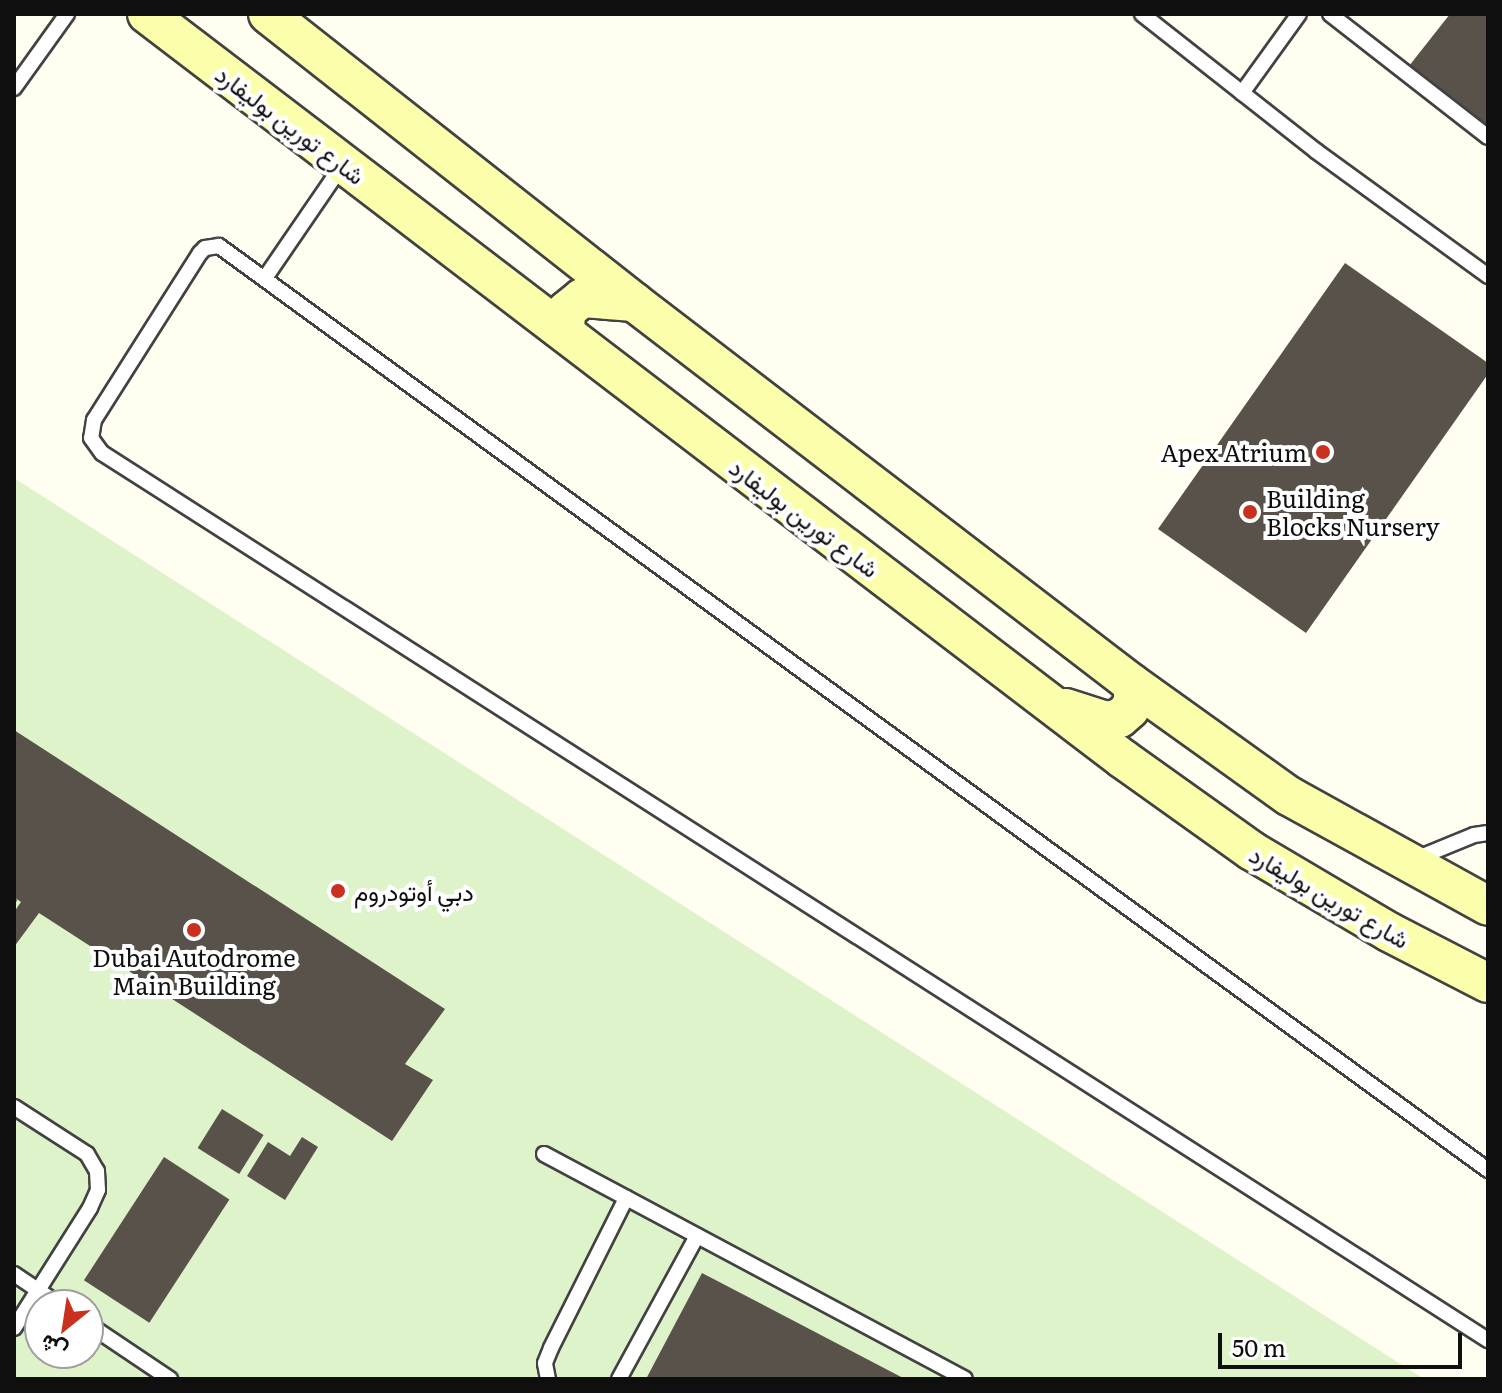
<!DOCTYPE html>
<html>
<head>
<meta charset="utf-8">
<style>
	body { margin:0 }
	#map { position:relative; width:1502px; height:1393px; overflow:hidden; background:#fffef0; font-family:Literata,Vazirmatn,serif }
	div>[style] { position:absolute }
	.pitch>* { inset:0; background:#def3c9 }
	.building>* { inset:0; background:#58524a; transform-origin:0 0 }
	.path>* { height:5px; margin-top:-2.5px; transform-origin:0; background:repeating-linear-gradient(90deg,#313131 0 8px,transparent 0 12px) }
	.roads { filter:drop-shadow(2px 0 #424242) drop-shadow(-2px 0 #424242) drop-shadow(0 2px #424242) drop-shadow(0 -2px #424242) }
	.lane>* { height:14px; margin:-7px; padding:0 7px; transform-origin:7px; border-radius:7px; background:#fff }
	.secondary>* { height:38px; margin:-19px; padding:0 19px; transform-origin:19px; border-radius:19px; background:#fbffab }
	.dots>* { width:22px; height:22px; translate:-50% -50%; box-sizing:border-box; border:4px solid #fff; border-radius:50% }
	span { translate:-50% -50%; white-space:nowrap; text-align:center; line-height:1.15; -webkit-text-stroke:8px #fff; paint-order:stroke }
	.street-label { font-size:24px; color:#0f0f0f }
	.poi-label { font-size:24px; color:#0f0f0f }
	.right { translate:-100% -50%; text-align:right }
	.left { translate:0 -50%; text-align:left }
	.frame { position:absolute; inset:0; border:16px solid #0f0f0f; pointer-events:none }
	.north { position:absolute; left:24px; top:1289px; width:80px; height:80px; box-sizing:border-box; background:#fff; border:2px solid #9f9f9f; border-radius:50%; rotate:210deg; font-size:22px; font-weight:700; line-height:32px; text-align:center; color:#0f0f0f }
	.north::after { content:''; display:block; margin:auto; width:28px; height:36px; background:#c9301d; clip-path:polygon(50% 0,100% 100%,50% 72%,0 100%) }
	.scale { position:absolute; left:1218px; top:1333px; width:244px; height:36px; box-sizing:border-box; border:4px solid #0f0f0f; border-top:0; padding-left:10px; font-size:24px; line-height:28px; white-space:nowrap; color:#0f0f0f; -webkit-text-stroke:6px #fff; paint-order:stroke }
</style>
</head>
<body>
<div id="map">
	<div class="pitch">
		<div style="clip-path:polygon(evenodd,14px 478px,1424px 1379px,14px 1379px,14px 478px,40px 1305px,88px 1305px,88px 1353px,40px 1353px,40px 1305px)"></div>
	</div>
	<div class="building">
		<div style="clip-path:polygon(1450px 14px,1488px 14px,1488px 128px,1409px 66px)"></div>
		<div style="clip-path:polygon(1345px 263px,1488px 363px,1488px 374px,1306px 633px,1158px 529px)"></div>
		<div style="clip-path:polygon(14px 730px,445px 1009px,405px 1064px,433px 1080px,392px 1141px,39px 913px,14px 947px,14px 912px,21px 902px,14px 897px)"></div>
		<div style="left:222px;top:1109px;width:49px;height:46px;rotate:32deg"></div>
		<div style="clip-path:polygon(302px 1137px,318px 1147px,285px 1200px,247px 1176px,268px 1142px,290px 1156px)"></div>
		<div style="left:164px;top:1157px;width:78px;height:147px;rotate:33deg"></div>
		<div style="clip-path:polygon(702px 1273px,905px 1379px,646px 1379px)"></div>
	</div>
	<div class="path">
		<div style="left:14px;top:900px;width:2px;rotate:-63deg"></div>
	</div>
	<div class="roads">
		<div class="lane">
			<div style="left:1142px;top:14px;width:221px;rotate:38.2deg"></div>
			<div style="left:1316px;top:151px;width:213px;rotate:36deg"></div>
			<div style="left:1330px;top:14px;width:200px;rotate:37.9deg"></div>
			<div style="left:14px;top:88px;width:91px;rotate:-54.4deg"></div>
			<div style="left:1242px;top:93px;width:97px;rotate:-54.2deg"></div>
			<div style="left:265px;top:278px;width:138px;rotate:-55.6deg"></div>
			<div style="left:1413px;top:860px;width:66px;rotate:-22.3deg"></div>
			<div style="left:1474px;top:835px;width:14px;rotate:-8deg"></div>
			<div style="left:14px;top:1107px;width:87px;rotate:32.8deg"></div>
			<div style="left:87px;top:1154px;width:20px;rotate:60deg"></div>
			<div style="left:97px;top:1171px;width:19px;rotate:87deg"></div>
			<div style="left:98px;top:1190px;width:20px;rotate:114deg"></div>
			<div style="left:90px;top:1208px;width:142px;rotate:122.3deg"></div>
			<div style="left:544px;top:1154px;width:477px;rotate:28.1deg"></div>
			<div style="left:1488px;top:1170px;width:1570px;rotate:-143.94deg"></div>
			<div style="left:219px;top:246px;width:14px;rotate:172deg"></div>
			<div style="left:205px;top:248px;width:7px;rotate:135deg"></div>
			<div style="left:200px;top:253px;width:198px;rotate:122.4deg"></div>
			<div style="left:94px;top:420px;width:18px;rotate:99deg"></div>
			<div style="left:91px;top:438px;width:19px;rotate:54deg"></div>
			<div style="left:102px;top:453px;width:1646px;rotate:32.62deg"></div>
			<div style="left:14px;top:1274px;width:55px;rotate:34deg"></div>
			<div style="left:88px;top:1324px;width:99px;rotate:33.9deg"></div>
			<div style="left:548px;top:1379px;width:16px;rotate:-101deg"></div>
			<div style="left:545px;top:1363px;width:16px;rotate:-68deg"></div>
			<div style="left:551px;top:1348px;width:168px;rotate:-63.4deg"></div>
			<div style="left:619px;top:1379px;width:163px;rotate:-61.4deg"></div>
		</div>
		<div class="secondary">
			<div style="left:147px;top:14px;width:1228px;rotate:37.36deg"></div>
			<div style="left:1123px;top:759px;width:158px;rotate:35.5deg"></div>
			<div style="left:1252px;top:851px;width:159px;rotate:30.6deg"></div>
			<div style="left:1389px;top:932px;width:111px;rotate:27.3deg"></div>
			<div style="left:268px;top:14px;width:466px;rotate:38.2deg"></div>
			<div style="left:634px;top:302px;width:626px;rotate:37.47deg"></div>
			<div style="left:1131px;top:683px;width:194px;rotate:35.6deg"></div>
			<div style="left:1289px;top:796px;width:227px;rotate:28.9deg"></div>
			<div style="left:565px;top:331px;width:20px;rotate:-87deg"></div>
			<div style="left:566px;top:311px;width:21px;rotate:-39deg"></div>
			<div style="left:582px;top:298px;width:52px;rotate:4.4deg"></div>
			<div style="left:1066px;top:708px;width:42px;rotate:18deg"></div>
			<div style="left:1106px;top:721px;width:14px;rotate:-12deg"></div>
			<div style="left:1120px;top:718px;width:13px;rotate:-42deg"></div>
			<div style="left:1130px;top:709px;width:13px;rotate:-72deg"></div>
			<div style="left:1134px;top:697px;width:14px;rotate:-102deg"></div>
		</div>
	</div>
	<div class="dots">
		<div style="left:1323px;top:452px;background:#c9301d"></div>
		<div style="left:1250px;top:512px;background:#c9301d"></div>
		<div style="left:338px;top:891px;background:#c9301d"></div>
		<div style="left:194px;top:930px;background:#c9301d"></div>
	</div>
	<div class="street-label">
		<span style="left:291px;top:124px;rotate:37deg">شارع تورين بوليفارد</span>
		<span style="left:805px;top:517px;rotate:37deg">شارع تورين بوليفارد</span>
		<span style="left:1330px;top:896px;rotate:30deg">شارع تورين بوليفارد</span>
	</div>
	<div class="poi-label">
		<span class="right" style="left:1307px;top:452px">Apex Atrium</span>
		<span class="left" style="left:1266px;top:512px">Building<br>Blocks Nursery</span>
		<span class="left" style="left:354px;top:891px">دبي أوتودروم</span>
		<span style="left:194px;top:971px">Dubai Autodrome<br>Main Building</span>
	</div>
	<div class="frame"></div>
	<div class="north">ش</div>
	<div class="scale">50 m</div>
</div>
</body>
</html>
